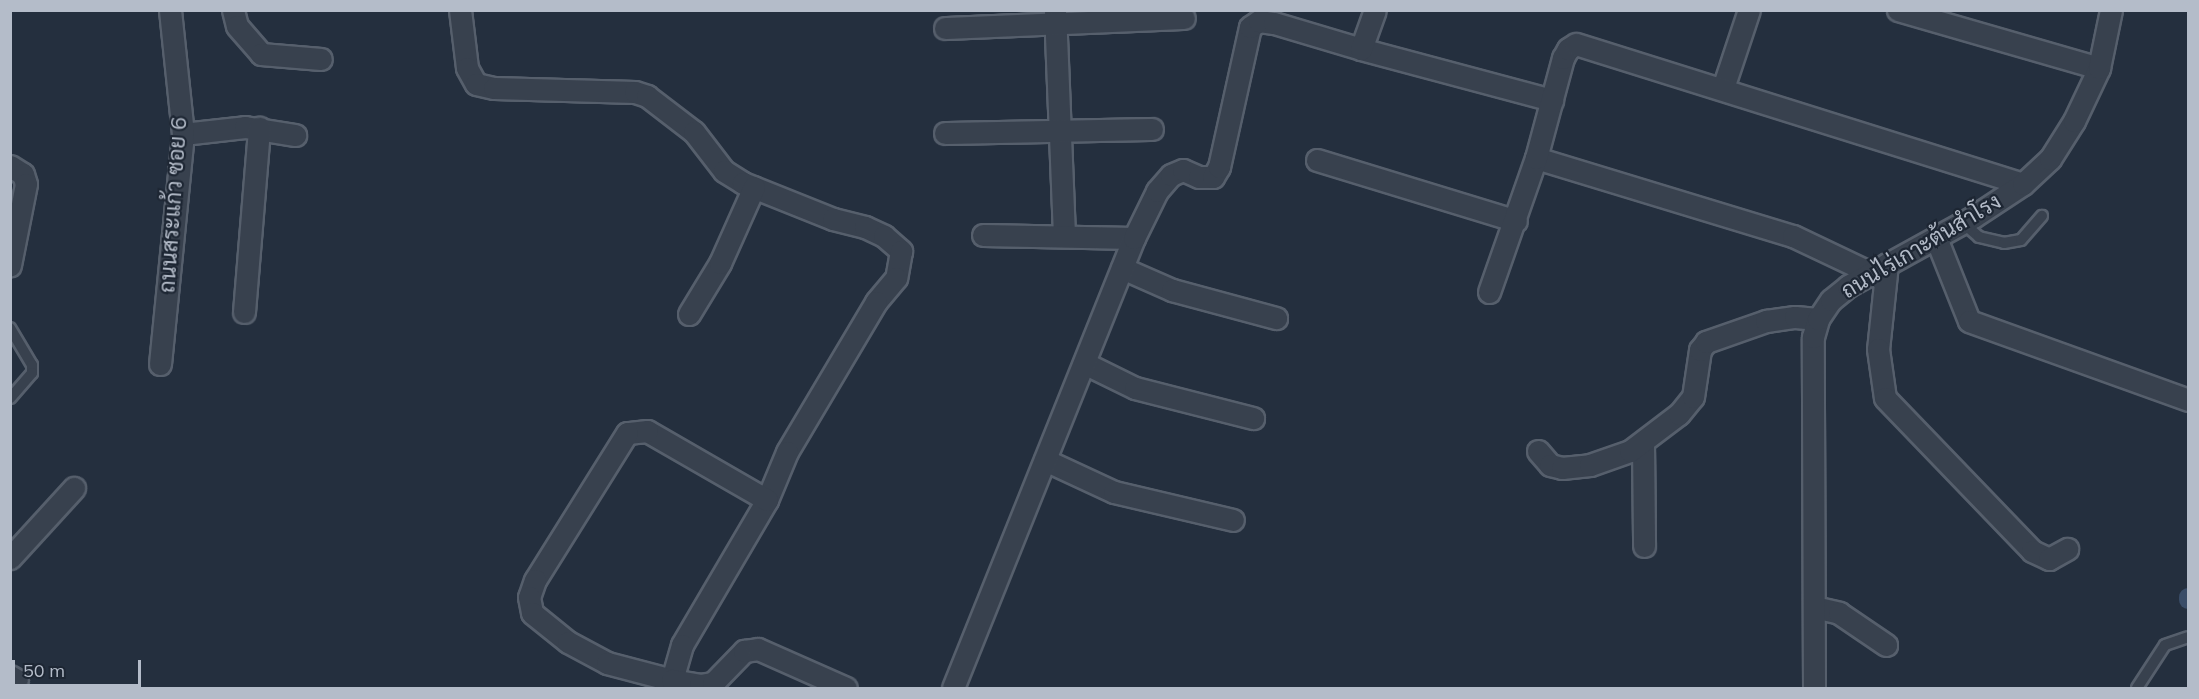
<!DOCTYPE html>
<html>
<head>
<meta charset="utf-8">
<style>
	body { margin:0 }
	#map { position:relative; width:2199px; height:699px; overflow:hidden; background:#242f3e; font-family:Mulish,Sarabun,sans-serif }
	div>[style] { position:absolute }
	.canal>* { height:18px; margin:-9px; padding:0 9px; transform-origin:9px; border-radius:9px; background:#394c67 }
	.roads { filter:drop-shadow(2px 0 #565f6c) drop-shadow(-2px 0 #565f6c) drop-shadow(0 2px #565f6c) drop-shadow(0 -2px #565f6c) }
	.service>* { height:10px; margin:-5px; padding:0 5px; transform-origin:5px; border-radius:5px; background:#38414e }
	.minor>* { height:21px; margin:-10.5px; padding:0 10.5px; transform-origin:10.5px; border-radius:10.5px; background:#38414e }
	span { translate:-50% -50%; white-space:nowrap; text-align:center; line-height:1.15; -webkit-text-stroke:4.5px #1d2633; paint-order:stroke }
	.street-label { font-size:22px; color:#b4bcc9 }
	.frame { position:absolute; inset:0; border:12px solid #b4bcc9; pointer-events:none }
	.scale { position:absolute; left:12px; top:660px; width:129px; height:27px; box-sizing:border-box; border:3px solid #b4bcc9; border-top:0; padding-left:8px; font-size:18px; line-height:21px; white-space:nowrap; color:#b4bcc9; -webkit-text-stroke:4px #1d2633; paint-order:stroke }
</style>
</head>
<body>
<div id="map">
	<div class="canal">
		<div style="left:2188px;top:600px;width:3px;rotate:-90deg"></div>
	</div>
	<div class="roads">
		<div class="service">
			<div style="left:1963px;top:223px;width:21px;rotate:41deg"></div>
			<div style="left:1979px;top:237px;width:26px;rotate:13deg"></div>
			<div style="left:2004px;top:243px;width:17px;rotate:-10deg"></div>
			<div style="left:2021px;top:240px;width:32px;rotate:-49deg"></div>
			<div style="left:10px;top:328px;width:43px;rotate:59.3deg"></div>
			<div style="left:32px;top:365px;width:8px;rotate:90deg"></div>
			<div style="left:32px;top:373px;width:33px;rotate:131deg"></div>
			<div style="left:2137px;top:688px;width:51px;rotate:-56.9deg"></div>
			<div style="left:2165px;top:645px;width:24px;rotate:-19deg"></div>
		</div>
		<div class="minor">
			<div style="left:233px;top:10px;width:16px;rotate:76deg"></div>
			<div style="left:237px;top:26px;width:37px;rotate:49deg"></div>
			<div style="left:261px;top:54px;width:60px;rotate:4.8deg"></div>
			<div style="left:460px;top:10px;width:58px;rotate:83.1deg"></div>
			<div style="left:467px;top:68px;width:18px;rotate:61deg"></div>
			<div style="left:476px;top:84px;width:18px;rotate:13deg"></div>
			<div style="left:494px;top:88px;width:141px;rotate:1.6deg"></div>
			<div style="left:635px;top:92px;width:13px;rotate:18deg"></div>
			<div style="left:647px;top:96px;width:59px;rotate:37.5deg"></div>
			<div style="left:694px;top:132px;width:49px;rotate:52.4deg"></div>
			<div style="left:724px;top:171px;width:22px;rotate:32deg"></div>
			<div style="left:743px;top:183px;width:97px;rotate:21.8deg"></div>
			<div style="left:833px;top:219px;width:33px;rotate:14deg"></div>
			<div style="left:865px;top:227px;width:21px;rotate:25deg"></div>
			<div style="left:884px;top:236px;width:23px;rotate:41deg"></div>
			<div style="left:901px;top:251px;width:27px;rotate:100deg"></div>
			<div style="left:896px;top:278px;width:31px;rotate:130deg"></div>
			<div style="left:876px;top:302px;width:174px;rotate:120.7deg"></div>
			<div style="left:787px;top:452px;width:52px;rotate:112.6deg"></div>
			<div style="left:767px;top:500px;width:168px;rotate:120.4deg"></div>
			<div style="left:682px;top:645px;width:36px;rotate:106deg"></div>
			<div style="left:1898px;top:10px;width:209px;rotate:16.1deg"></div>
			<div style="left:1055px;top:11px;width:223px;rotate:87.7deg"></div>
			<div style="left:945px;top:28px;width:239px;rotate:-2.4deg"></div>
			<div style="left:1361px;top:49px;width:198px;rotate:15deg"></div>
			<div style="left:1723px;top:88px;width:82px;rotate:-71.6deg"></div>
			<div style="left:945px;top:133px;width:207px;rotate:-1.1deg"></div>
			<div style="left:183px;top:134px;width:62px;rotate:-6.4deg"></div>
			<div style="left:245px;top:127px;width:51px;rotate:9.1deg"></div>
			<div style="left:1536px;top:158px;width:269px;rotate:16.9deg"></div>
			<div style="left:1793px;top:236px;width:86px;rotate:25.4deg"></div>
			<div style="left:1317px;top:160px;width:208px;rotate:17deg"></div>
			<div style="left:10px;top:166px;width:15px;rotate:32deg"></div>
			<div style="left:23px;top:174px;width:10px;rotate:73deg"></div>
			<div style="left:26px;top:184px;width:83px;rotate:101.2deg"></div>
			<div style="left:983px;top:235px;width:151px;rotate:1.1deg"></div>
			<div style="left:1936px;top:238px;width:89px;rotate:68.3deg"></div>
			<div style="left:1969px;top:321px;width:233px;rotate:19.8deg"></div>
			<div style="left:1887px;top:264px;width:85px;rotate:96deg"></div>
			<div style="left:1878px;top:349px;width:49px;rotate:81.9deg"></div>
			<div style="left:1885px;top:398px;width:212px;rotate:46.1deg"></div>
			<div style="left:2032px;top:551px;width:19px;rotate:25deg"></div>
			<div style="left:2049px;top:559px;width:21px;rotate:-29deg"></div>
			<div style="left:1122px;top:268px;width:55px;rotate:23.7deg"></div>
			<div style="left:1172px;top:290px;width:108px;rotate:15.1deg"></div>
			<div style="left:1489px;top:292px;width:142px;rotate:-70.7deg"></div>
			<div style="left:1536px;top:158px;width:104px;rotate:-74.9deg"></div>
			<div style="left:1563px;top:58px;width:10px;rotate:-61deg"></div>
			<div style="left:1568px;top:49px;width:9px;rotate:-32deg"></div>
			<div style="left:1576px;top:44px;width:468px;rotate:17.4deg"></div>
			<div style="left:244px;top:312px;width:185px;rotate:-85.3deg"></div>
			<div style="left:689px;top:314px;width:60px;rotate:-58.7deg"></div>
			<div style="left:720px;top:263px;width:83px;rotate:-65.9deg"></div>
			<div style="left:1084px;top:363px;width:57px;rotate:26.1deg"></div>
			<div style="left:1135px;top:388px;width:122px;rotate:14.3deg"></div>
			<div style="left:160px;top:364px;width:231px;rotate:-84.3deg"></div>
			<div style="left:183px;top:134px;width:125px;rotate:-96deg"></div>
			<div style="left:1643px;top:443px;width:103px;rotate:89.4deg"></div>
			<div style="left:1538px;top:451px;width:18px;rotate:49deg"></div>
			<div style="left:1550px;top:465px;width:12px;rotate:14deg"></div>
			<div style="left:1562px;top:468px;width:28px;rotate:-6deg"></div>
			<div style="left:1590px;top:465px;width:42px;rotate:-19.3deg"></div>
			<div style="left:1630px;top:451px;width:61px;rotate:-37.1deg"></div>
			<div style="left:1679px;top:414px;width:22px;rotate:-51deg"></div>
			<div style="left:1693px;top:397px;width:48px;rotate:-81.5deg"></div>
			<div style="left:1700px;top:350px;width:10px;rotate:-53deg"></div>
			<div style="left:1706px;top:342px;width:64px;rotate:-19.3deg"></div>
			<div style="left:1766px;top:321px;width:29px;rotate:-8deg"></div>
			<div style="left:1795px;top:317px;width:23px;rotate:5deg"></div>
			<div style="left:1045px;top:460px;width:76px;rotate:24.9deg"></div>
			<div style="left:1114px;top:492px;width:122px;rotate:13.2deg"></div>
			<div style="left:767px;top:500px;width:138px;rotate:-150.1deg"></div>
			<div style="left:647px;top:431px;width:20px;rotate:174deg"></div>
			<div style="left:627px;top:433px;width:173px;rotate:122deg"></div>
			<div style="left:535px;top:580px;width:18px;rotate:109deg"></div>
			<div style="left:529px;top:597px;width:16px;rotate:79deg"></div>
			<div style="left:532px;top:613px;width:46px;rotate:38.9deg"></div>
			<div style="left:568px;top:642px;width:44px;rotate:28.3deg"></div>
			<div style="left:607px;top:663px;width:67px;rotate:14.7deg"></div>
			<div style="left:672px;top:680px;width:28px;rotate:10deg"></div>
			<div style="left:700px;top:685px;width:13px;rotate:-9deg"></div>
			<div style="left:713px;top:683px;width:45px;rotate:-45.9deg"></div>
			<div style="left:744px;top:651px;width:14px;rotate:-8deg"></div>
			<div style="left:758px;top:649px;width:96px;rotate:23.9deg"></div>
			<div style="left:10px;top:558px;width:95px;rotate:-47.6deg"></div>
			<div style="left:1814px;top:607px;width:26px;rotate:13deg"></div>
			<div style="left:1839px;top:613px;width:57px;rotate:34.2deg"></div>
			<div style="left:10px;top:676px;width:8px;rotate:30deg"></div>
			<div style="left:953px;top:688px;width:485px;rotate:-68.1deg"></div>
			<div style="left:1134px;top:238px;width:52px;rotate:-63.9deg"></div>
			<div style="left:1157px;top:191px;width:21px;rotate:-49deg"></div>
			<div style="left:1171px;top:175px;width:13px;rotate:-23deg"></div>
			<div style="left:1183px;top:170px;width:17px;rotate:24deg"></div>
			<div style="left:1199px;top:177px;width:14px"></div>
			<div style="left:1213px;top:177px;width:12px;rotate:-59deg"></div>
			<div style="left:1219px;top:167px;width:143px;rotate:-77.5deg"></div>
			<div style="left:1250px;top:27px;width:11px;rotate:-34deg"></div>
			<div style="left:1259px;top:21px;width:15px;rotate:8deg"></div>
			<div style="left:1274px;top:23px;width:91px;rotate:16.6deg"></div>
			<div style="left:1361px;top:49px;width:41px;rotate:-70.3deg"></div>
			<div style="left:1814px;top:688px;width:351px;rotate:-90.2deg"></div>
			<div style="left:1813px;top:337px;width:19px;rotate:-74deg"></div>
			<div style="left:1818px;top:319px;width:23px;rotate:-56deg"></div>
			<div style="left:1831px;top:300px;width:22px;rotate:-39deg"></div>
			<div style="left:1848px;top:286px;width:143px;rotate:-28.9deg"></div>
			<div style="left:1973px;top:217px;width:60px;rotate:-33.4deg"></div>
			<div style="left:2023px;top:184px;width:37px;rotate:-43deg"></div>
			<div style="left:2050px;top:159px;width:45px;rotate:-57.7deg"></div>
			<div style="left:2074px;top:121px;width:59px;rotate:-64.7deg"></div>
			<div style="left:2099px;top:68px;width:59px;rotate:-78.3deg"></div>
		</div>
	</div>
	<div class="street-label">
		<span style="left:173px;top:205px;rotate:-86deg">ถนนสระแก้ว ซอย 6</span>
		<span style="left:1921px;top:246px;rotate:-31deg">ถนนไร่เกาะต้นสำโรง</span>
	</div>
	<div class="frame"></div>
	<div class="scale">50 m</div>
</div>
</body>
</html>
